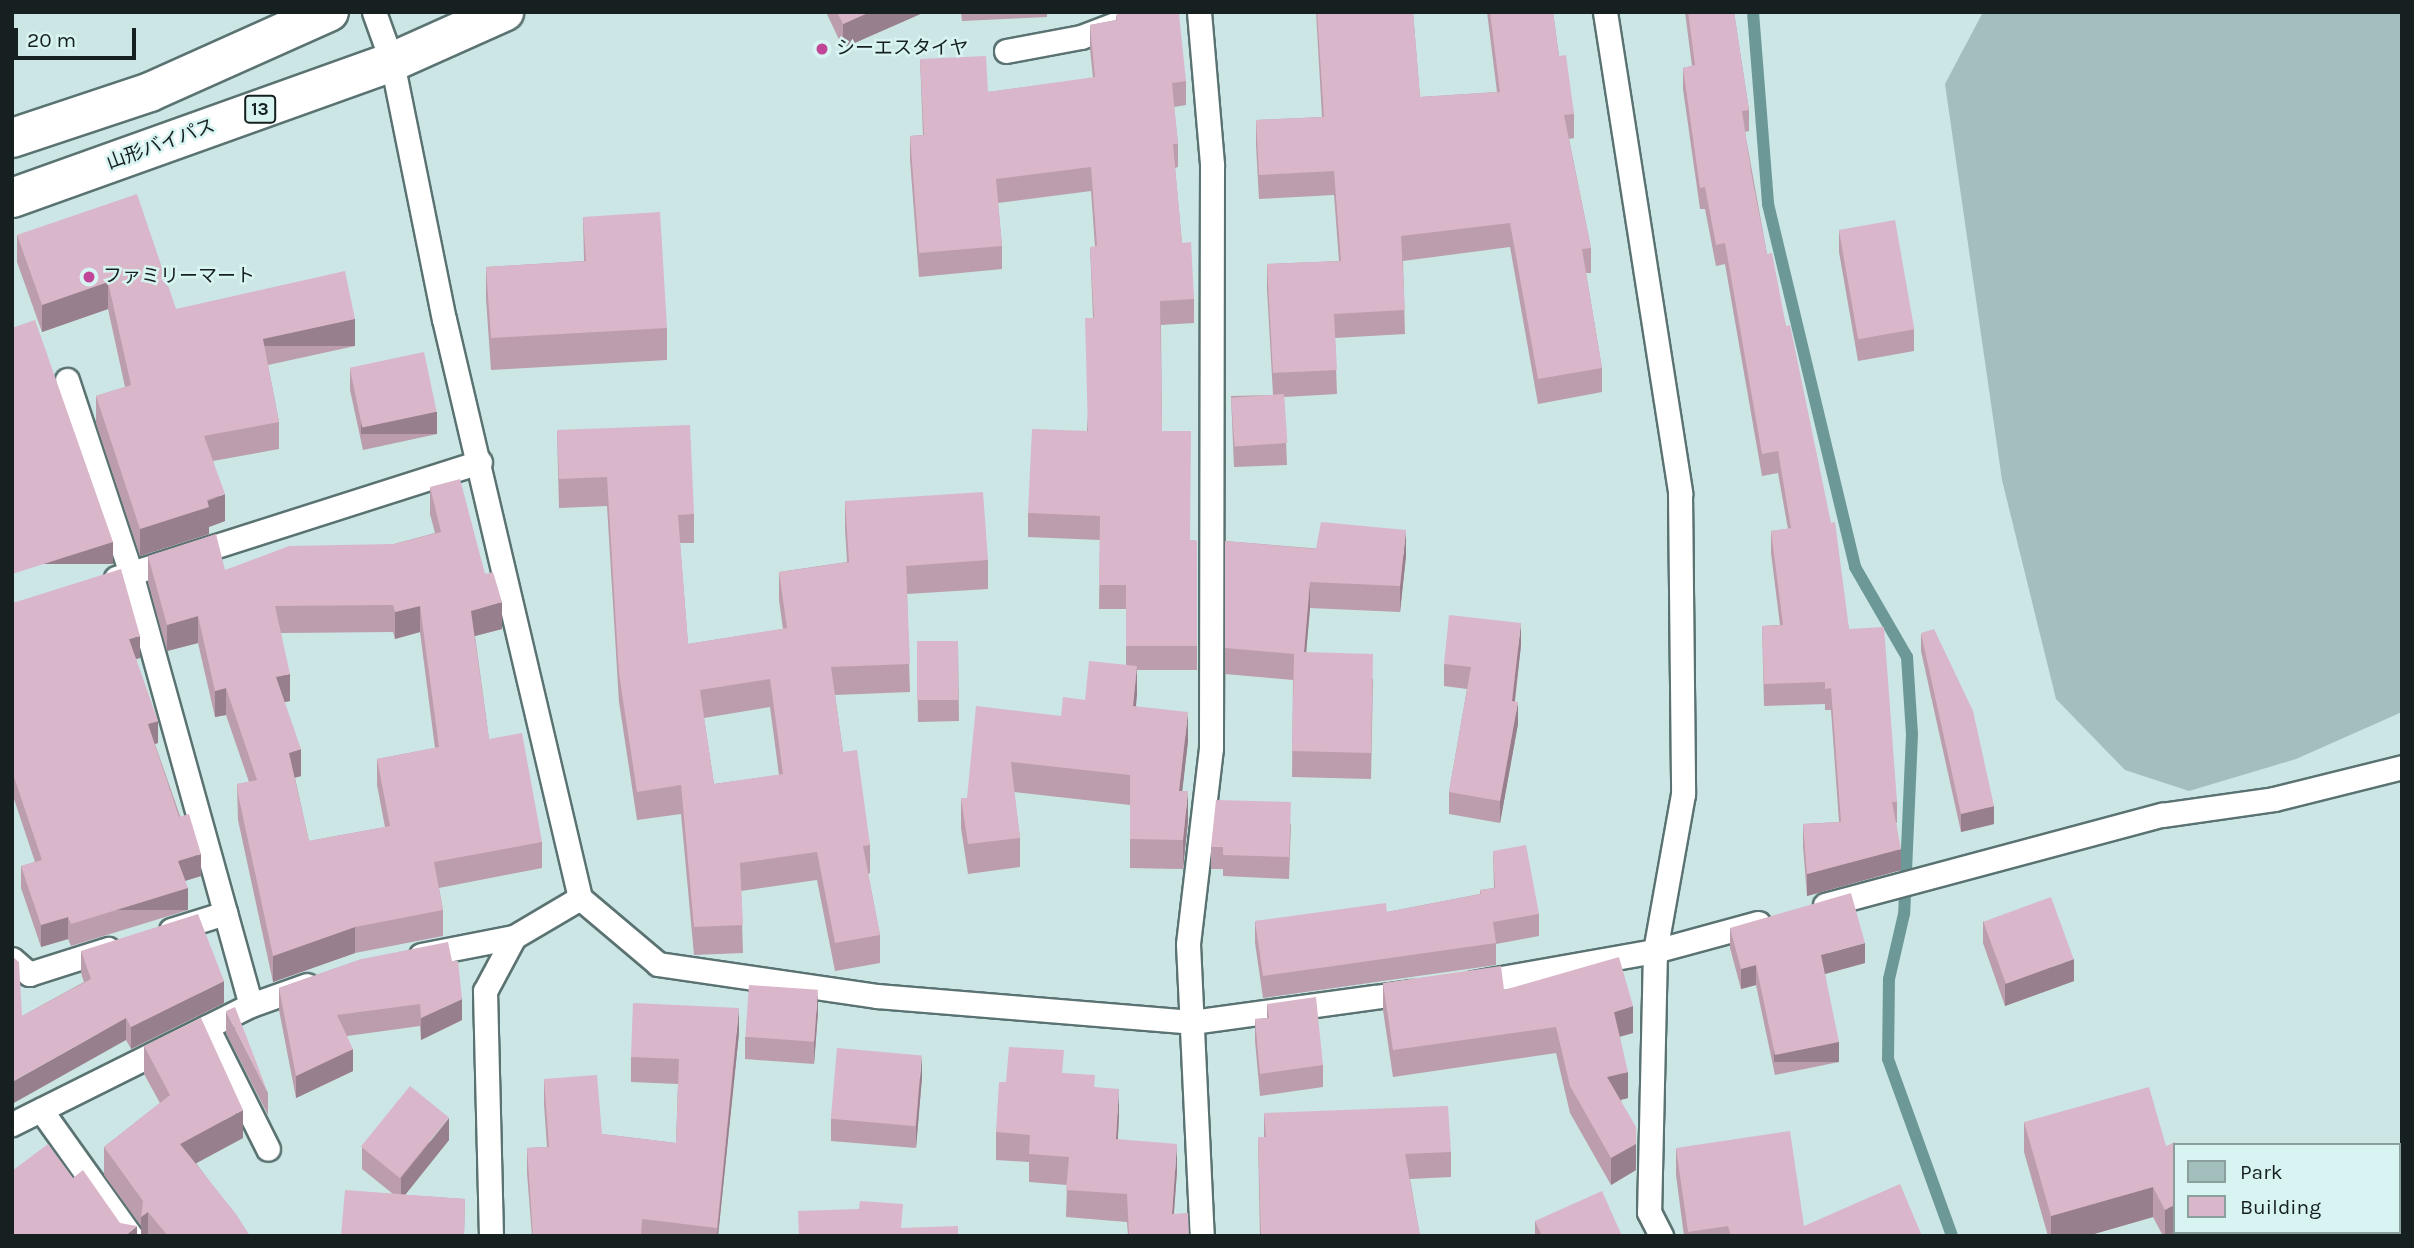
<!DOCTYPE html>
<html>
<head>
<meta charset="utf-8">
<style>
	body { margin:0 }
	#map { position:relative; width:2414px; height:1248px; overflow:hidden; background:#cbe6e5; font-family:Karla,"Noto Sans JP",sans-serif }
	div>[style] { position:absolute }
	.green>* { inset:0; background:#a2bebd }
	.stream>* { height:12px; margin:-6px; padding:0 6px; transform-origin:6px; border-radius:6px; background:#6c9997 }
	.roads { filter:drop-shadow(2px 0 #5a7372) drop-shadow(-2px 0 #5a7372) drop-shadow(0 2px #5a7372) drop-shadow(0 -2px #5a7372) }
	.lane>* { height:23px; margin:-11.5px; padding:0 11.5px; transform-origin:11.5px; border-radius:11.5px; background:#fff }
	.highway>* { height:38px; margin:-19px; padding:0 19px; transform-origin:19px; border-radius:19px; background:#fff }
	.wall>* { inset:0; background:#bb9dad }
	.shaded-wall>* { inset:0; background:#987f8d; transform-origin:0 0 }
	.building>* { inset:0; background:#d9b6c9; transform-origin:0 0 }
	.dots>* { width:19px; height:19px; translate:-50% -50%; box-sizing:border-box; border:4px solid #d8f4f2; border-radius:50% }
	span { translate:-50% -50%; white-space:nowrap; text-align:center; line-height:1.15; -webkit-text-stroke:5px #d8f4f2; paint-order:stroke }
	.shield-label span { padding:2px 5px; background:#d8f4f2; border:2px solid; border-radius:5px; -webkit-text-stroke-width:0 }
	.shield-label { font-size:18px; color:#162020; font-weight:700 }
	.poi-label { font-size:19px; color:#162020 }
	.left { translate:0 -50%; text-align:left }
	.street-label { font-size:19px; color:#162020 }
	.frame { position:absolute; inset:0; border:14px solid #162020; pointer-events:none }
	.legend { position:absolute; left:2173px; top:1143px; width:228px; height:91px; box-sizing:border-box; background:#d8f4f2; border:2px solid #8a9f9e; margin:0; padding:9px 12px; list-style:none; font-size:21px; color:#162020 }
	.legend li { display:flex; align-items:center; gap:14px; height:35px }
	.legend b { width:35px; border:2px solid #8a9f9e }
	.scale { position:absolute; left:14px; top:28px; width:122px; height:32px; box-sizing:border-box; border:4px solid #162020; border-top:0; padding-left:9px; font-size:21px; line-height:24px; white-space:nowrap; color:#162020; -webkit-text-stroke:5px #d8f4f2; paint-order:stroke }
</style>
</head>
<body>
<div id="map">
	<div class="green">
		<div style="clip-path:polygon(1983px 12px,2402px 12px,2402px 712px,2296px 759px,2189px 791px,2125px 770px,2056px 699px,2002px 480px,1945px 84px)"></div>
	</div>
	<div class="stream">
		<div style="left:1753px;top:12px;width:193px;rotate:85.5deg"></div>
		<div style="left:1768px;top:204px;width:373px;rotate:76.5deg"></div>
		<div style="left:1855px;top:567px;width:104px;rotate:60deg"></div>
		<div style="left:1907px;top:657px;width:77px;rotate:86.3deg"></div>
		<div style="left:1912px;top:734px;width:180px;rotate:92.5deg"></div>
		<div style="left:1904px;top:914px;width:67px;rotate:103deg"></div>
		<div style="left:1889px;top:979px;width:80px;rotate:90.7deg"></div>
		<div style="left:1888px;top:1059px;width:188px;rotate:70.1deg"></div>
	</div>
	<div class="roads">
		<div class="lane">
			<div style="left:374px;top:12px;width:53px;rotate:70.2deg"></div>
			<div style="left:392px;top:62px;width:262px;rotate:78.6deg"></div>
			<div style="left:444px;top:319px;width:595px;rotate:76.78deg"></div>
			<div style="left:580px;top:898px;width:77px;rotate:149.4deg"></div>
			<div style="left:514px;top:937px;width:61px;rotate:118.2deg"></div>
			<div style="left:485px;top:991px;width:245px;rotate:88.6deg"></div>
			<div style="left:1199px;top:12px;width:154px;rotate:85.1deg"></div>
			<div style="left:1212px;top:165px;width:583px;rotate:90.1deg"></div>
			<div style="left:1211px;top:748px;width:197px;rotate:96.7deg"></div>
			<div style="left:1188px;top:944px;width:292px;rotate:87.3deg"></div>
			<div style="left:1605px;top:12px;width:487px;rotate:81.1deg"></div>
			<div style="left:1680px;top:493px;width:301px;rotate:89.4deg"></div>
			<div style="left:1683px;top:794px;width:159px;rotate:100.1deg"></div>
			<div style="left:1655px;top:951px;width:261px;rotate:91.3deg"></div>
			<div style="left:1649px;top:1212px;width:27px;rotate:63deg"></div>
			<div style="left:1006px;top:51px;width:76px;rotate:-10.6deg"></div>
			<div style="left:1081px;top:37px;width:70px;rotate:-21deg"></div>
			<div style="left:67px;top:380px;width:203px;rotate:71.7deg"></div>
			<div style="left:131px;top:573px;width:448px;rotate:74.5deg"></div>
			<div style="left:116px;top:578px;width:382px;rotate:-17.7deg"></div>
			<div style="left:580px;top:898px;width:102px;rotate:40.2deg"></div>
			<div style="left:658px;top:964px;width:221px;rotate:8.3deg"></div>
			<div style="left:877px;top:996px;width:316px;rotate:4.7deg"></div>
			<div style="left:1192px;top:1022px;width:222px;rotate:-7.8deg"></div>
			<div style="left:1825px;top:905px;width:349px;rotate:-15deg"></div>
			<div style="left:2162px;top:815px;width:113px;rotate:-8.1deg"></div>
			<div style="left:2274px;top:799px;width:132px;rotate:-14deg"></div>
			<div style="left:171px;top:930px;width:57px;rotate:-17.5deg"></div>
			<div style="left:421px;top:955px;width:95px;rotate:-11deg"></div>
			<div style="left:12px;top:959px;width:23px;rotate:41deg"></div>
			<div style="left:29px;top:974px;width:83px;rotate:-17.6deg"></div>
			<div style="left:1473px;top:983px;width:185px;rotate:-10deg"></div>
			<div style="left:1655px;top:951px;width:107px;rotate:-15.2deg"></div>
			<div style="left:207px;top:1027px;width:136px;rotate:63.4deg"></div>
			<div style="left:41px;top:1110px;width:155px;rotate:54.5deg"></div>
			<div style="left:12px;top:1124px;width:267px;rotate:-26.5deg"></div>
			<div style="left:251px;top:1005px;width:59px;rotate:-19.7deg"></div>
		</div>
		<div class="highway">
			<div style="left:12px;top:138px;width:145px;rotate:-18.4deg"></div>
			<div style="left:150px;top:92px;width:196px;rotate:-24.1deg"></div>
			<div style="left:12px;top:198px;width:404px;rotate:-19.7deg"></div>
			<div style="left:392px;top:62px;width:123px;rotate:-24.1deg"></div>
		</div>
	</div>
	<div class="wall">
		<div style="clip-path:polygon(826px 12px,925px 12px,843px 48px)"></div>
		<div style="clip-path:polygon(961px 12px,1047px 12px,1047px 17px,962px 21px)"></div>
		<div style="clip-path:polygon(1316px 12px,1413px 12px,1420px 97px,1497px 92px,1487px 12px,1553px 12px,1559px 56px,1574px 114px,1574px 138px,1569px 139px,1591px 248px,1591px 273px,1586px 273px,1602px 368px,1602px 392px,1538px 404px,1510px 247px,1403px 261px,1405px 334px,1335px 338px,1337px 394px,1284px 397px,1287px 465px,1234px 467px,1231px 396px,1273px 395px,1267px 289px,1267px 264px,1339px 261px,1334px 195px,1259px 199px,1256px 145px,1256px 120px,1322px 117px)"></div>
		<div style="clip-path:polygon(1685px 12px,1734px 12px,1749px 110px,1749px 131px,1745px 132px,1767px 254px,1786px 326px,1849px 629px,1897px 802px,1897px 823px,1896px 823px,1901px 870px,1807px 896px,1803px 846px,1803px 824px,1839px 822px,1831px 710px,1825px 710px,1825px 704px,1764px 706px,1762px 626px,1780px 625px,1771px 553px,1771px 531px,1788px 529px,1778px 473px,1762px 476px,1725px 264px,1716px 266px,1705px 209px,1700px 209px,1683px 89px,1683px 68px,1692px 66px)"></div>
		<div style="clip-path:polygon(1116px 15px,1186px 81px,1186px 105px,1174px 107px,1178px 144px,1178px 167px,1175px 168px,1182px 243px,1194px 299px,1194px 323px,1161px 325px,1162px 431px,1190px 540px,1197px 541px,1197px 670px,1137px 670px,1136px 706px,1188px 741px,1182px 791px,1188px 821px,1183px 869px,1130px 868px,1130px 805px,1014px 792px,1020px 838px,1020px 867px,968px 874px,961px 828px,961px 798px,967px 798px,1061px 716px,1085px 700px,1126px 665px,1126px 609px,1099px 609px,1100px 540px,1028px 537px,1028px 513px,1087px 431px,1093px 318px,1090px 247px,1095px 247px,1091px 191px,998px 203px,1002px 246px,1002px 269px,919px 277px,910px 160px,910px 136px,923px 135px,920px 59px,988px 92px,1093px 78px,1090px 49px,1090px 25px,1116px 20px)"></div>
		<div style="clip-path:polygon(583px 217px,667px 328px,667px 360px,491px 370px,486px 299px,486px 267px,584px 261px)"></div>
		<div style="clip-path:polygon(1839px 231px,1914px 329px,1914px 351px,1858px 361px,1839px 252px)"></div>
		<div style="clip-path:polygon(17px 235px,176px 309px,355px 346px,268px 365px,279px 422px,279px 449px,213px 461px,225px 521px,209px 527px,209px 534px,140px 556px,96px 423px,96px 396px,125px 387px,108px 309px,42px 332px,17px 262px)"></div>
		<div style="clip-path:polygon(350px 368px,437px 434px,363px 450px,350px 390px)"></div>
		<div style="clip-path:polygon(evenodd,557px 430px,694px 514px,694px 543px,680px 543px,688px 644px,783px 629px,779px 600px,779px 572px,847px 562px,845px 529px,845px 501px,988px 560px,988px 589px,907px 594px,910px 692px,835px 695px,843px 752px,870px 845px,870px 873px,868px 874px,880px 935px,880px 963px,835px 971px,817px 880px,741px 891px,743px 953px,694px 955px,681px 814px,637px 820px,619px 702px,607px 506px,559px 508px,557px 430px,770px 707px,779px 775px,714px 784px,704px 718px,770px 707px)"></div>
		<div style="clip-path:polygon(evenodd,430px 487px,485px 574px,502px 629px,475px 636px,489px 739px,542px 842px,542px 868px,439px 888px,443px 910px,443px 936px,355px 953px,273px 982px,238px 820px,237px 784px,249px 782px,226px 715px,215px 717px,198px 643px,167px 651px,148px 582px,148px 556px,225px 570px,394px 544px,435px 533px,430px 514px,430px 487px,393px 632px,395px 639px,420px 632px,435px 748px,377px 759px,377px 785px,385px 827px,309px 841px,295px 778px,301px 776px,284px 702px,290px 701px,281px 633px,393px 632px)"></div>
		<div style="clip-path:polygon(1225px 541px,1406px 556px,1400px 612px,1310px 608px,1306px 652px,1373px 679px,1371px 779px,1292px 777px,1293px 680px,1225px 674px)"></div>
		<div style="clip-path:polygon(12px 602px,140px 658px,136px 659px,158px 743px,155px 744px,201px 876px,185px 881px,188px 910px,71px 946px,68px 939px,41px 947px,21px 888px,21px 866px,35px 862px,12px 793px)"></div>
		<div style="clip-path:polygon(1921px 633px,1994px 824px,1961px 832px,1921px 651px)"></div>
		<div style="clip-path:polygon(958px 641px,959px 721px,918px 722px,917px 663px)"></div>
		<div style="clip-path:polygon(1521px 645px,1515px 702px,1518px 724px,1500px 823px,1449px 814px,1449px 792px,1467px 689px,1444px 686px,1444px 664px)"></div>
		<div style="clip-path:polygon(1291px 824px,1289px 879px,1223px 876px,1223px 869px,1211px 869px,1211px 847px)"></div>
		<div style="clip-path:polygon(1493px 851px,1539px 914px,1539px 936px,1496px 944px,1496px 965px,1263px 998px,1255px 943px,1255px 921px,1387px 912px,1480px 894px,1480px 890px,1494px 888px)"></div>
		<div style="clip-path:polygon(1983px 921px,2074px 981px,2005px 1006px,1983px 943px)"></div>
		<div style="clip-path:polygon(1730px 928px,1865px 963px,1825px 974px,1839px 1062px,1775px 1075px,1756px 985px,1741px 989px,1730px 948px)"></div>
		<div style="clip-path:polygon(81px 951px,224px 1003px,131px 1049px,126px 1040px,22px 1016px,84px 982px,81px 973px)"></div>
		<div style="clip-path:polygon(362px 959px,462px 1020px,421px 1040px,420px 1026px,347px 1036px,353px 1071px,296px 1098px,279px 1010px,279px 988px)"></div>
		<div style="clip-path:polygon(1383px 983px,1504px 990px,1633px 1033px,1620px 1037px,1628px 1098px,1621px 1100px,1636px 1170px,1611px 1185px,1570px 1113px,1556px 1053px,1393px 1077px,1383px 1010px)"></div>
		<div style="clip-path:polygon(1267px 1004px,1323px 1065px,1323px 1087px,1260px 1096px,1255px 1041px,1255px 1019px,1267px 1018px)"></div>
		<div style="clip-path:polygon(226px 1011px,268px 1093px,268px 1115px,226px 1033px)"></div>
		<div style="clip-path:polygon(818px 1012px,814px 1064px,745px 1059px,745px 1037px)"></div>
		<div style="clip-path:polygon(739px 1033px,718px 1236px,532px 1236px,527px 1173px,527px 1148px,547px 1147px,544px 1104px,544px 1079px,602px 1134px,676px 1143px,678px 1084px,631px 1082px,631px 1057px)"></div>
		<div style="clip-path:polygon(144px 1046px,243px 1138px,196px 1163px,250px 1236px,141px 1236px,141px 1226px,104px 1175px,104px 1147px,160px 1103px,144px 1074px)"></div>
		<div style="clip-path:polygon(1064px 1073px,1095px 1087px,1119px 1116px,1118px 1139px,1177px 1171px,1174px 1214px,1189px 1236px,1128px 1236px,1127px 1222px,1066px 1217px,1067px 1185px,1029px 1182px,1029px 1162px,996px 1160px,996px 1132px,1006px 1082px)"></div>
		<div style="clip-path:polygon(922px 1077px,916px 1148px,831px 1141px,831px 1119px)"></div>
		<div style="clip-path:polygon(1264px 1113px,1451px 1152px,1451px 1177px,1410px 1179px,1420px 1236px,1260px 1236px,1258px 1137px,1264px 1137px)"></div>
		<div style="clip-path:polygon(2024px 1122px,2166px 1146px,2173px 1236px,2163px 1236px,2153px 1217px,2087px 1236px,2048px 1236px,2024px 1152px)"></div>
		<div style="clip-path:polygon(449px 1140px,405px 1195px,465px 1199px,464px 1236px,341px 1236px,393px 1194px,362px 1169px,362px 1147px)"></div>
		<div style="clip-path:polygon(1676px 1148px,1804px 1226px,1922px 1236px,1684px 1236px,1676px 1175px)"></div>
		<div style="clip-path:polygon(1535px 1221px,1622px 1236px,1535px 1236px)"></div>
	</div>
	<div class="shaded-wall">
		<div style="clip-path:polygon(870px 12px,925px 12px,843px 48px,843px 24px)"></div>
		<div style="clip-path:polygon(108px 282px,108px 309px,42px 332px,42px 305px)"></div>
		<div style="left:355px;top:319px;width:27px;height:94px;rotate:90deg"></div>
		<div style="left:437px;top:412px;width:22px;height:76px;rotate:90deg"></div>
		<div style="clip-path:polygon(225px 494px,225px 521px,209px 527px,209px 534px,140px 556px,140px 529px)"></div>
		<div style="clip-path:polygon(1406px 530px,1406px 556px,1400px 612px,1400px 586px)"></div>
		<div style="left:113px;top:542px;width:22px;height:106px;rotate:90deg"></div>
		<div style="clip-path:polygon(1310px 582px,1310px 608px,1304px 678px,1304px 652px)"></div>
		<div style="clip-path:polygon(502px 602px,502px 629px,471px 637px,471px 611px)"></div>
		<div style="clip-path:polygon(420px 606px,420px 632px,395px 639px,395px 612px)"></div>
		<div style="clip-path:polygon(198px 616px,198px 643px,167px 651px,167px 625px)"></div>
		<div style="clip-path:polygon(1521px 623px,1521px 645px,1512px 723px,1512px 701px)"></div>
		<div style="clip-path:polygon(140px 636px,140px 658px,129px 661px,129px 639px)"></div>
		<div style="clip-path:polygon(1137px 666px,1137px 695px,1133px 735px,1133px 706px)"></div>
		<div style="clip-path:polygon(290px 674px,290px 701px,276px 704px,276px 677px)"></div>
		<div style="clip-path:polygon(226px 688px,226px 715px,215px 717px,215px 691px)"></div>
		<div style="clip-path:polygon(1518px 702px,1518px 724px,1500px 823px,1500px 801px)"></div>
		<div style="clip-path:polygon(1188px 712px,1188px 741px,1179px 820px,1179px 791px)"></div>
		<div style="clip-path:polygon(158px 721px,158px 743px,148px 746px,148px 724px)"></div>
		<div style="clip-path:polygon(301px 749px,301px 776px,289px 779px,289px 753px)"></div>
		<div style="clip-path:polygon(1188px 791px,1188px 821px,1183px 869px,1183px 840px)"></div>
		<div style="clip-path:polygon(1994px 806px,1994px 824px,1961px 832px,1961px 814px)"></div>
		<div style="clip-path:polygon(1901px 849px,1901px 870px,1807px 896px,1807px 874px)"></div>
		<div style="clip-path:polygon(201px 854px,201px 876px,178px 883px,178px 861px)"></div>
		<div style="left:188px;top:888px;width:22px;height:122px;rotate:90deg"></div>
		<div style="clip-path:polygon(68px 917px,68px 939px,41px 947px,41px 925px)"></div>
		<div style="clip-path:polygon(355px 927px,355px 953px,273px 982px,273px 956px)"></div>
		<div style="clip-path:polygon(1865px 943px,1865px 963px,1821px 975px,1821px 955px)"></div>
		<div style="clip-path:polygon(2074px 959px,2074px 981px,2005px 1006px,2005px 984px)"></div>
		<div style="clip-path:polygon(1756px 965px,1756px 985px,1741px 989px,1741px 969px)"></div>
		<div style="clip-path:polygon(224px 981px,224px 1003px,131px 1049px,131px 1027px)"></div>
		<div style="clip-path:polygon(818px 990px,818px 1012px,814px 1064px,814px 1042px)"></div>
		<div style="clip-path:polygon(462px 999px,462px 1020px,421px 1040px,421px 1018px)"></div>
		<div style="clip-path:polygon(1633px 1006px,1633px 1033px,1614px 1038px,1614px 1012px)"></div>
		<div style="clip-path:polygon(739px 1008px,739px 1033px,718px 1236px,717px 1236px)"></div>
		<div style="clip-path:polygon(126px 1018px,126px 1040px,12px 1104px,12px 1082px)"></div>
		<div style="left:1839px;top:1042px;width:20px;height:65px;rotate:90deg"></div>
		<div style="clip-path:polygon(353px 1049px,353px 1071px,296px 1098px,296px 1076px)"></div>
		<div style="clip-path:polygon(922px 1055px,922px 1077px,916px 1148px,916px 1126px)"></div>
		<div style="clip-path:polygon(1628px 1072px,1628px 1098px,1607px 1103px,1607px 1077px)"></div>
		<div style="clip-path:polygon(1119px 1089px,1119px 1116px,1116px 1167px,1116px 1139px)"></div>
		<div style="clip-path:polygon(243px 1110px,243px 1138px,180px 1172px,180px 1144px)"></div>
		<div style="clip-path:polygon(449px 1118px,449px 1140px,401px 1200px,401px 1178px)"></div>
		<div style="clip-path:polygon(1636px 1127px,1636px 1170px,1611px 1185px,1611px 1158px)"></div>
		<div style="clip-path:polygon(1177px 1144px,1177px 1171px,1172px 1236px,1172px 1214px)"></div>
		<div style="clip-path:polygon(2153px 1187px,2153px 1217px,2087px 1236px,2051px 1236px,2051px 1216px)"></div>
		<div style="clip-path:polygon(2174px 1205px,2174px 1232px,2180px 1232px,2173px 1236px,2165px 1236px,2165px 1210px)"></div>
		<div style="clip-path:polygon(148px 1212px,148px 1236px,141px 1236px,141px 1217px)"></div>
		<div style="clip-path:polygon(137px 1226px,137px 1236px,125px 1236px)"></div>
	</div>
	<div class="building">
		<div style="clip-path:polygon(837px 12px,870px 12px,843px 24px)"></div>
		<div style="clip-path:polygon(1122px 12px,1172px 12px,1173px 14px,1179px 14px,1186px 81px,1172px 83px,1178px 144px,1173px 144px,1182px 243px,1191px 242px,1194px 299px,1160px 301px,1162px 431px,1191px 431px,1190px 540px,1197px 541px,1197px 646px,1126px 646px,1126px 585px,1099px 585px,1100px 516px,1028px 513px,1032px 429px,1088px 431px,1085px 318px,1094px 318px,1090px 247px,1097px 246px,1091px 167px,996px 179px,1002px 246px,919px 253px,910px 136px,924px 135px,920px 59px,986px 56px,988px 92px,1095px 77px,1090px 25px,1117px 20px,1116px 15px)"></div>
		<div style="clip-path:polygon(1317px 12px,1413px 12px,1420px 97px,1500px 92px,1490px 12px,1553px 12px,1559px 56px,1566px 55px,1574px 114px,1564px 115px,1591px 248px,1582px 249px,1602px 368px,1538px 379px,1510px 223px,1401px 236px,1405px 310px,1334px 314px,1337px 370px,1273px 373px,1267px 264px,1341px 261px,1334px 171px,1259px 175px,1256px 120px,1324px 117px)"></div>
		<div style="clip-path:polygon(1688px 12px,1734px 12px,1749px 110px,1742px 111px,1752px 177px,1767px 254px,1772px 253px,1786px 326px,1790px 325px,1831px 523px,1835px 522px,1849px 629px,1884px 627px,1897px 802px,1892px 802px,1901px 849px,1807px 874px,1803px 824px,1841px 822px,1831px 688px,1825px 689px,1825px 682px,1764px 684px,1762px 626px,1783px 625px,1771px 531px,1791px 528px,1778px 451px,1762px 454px,1725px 243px,1716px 245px,1705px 187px,1700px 188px,1683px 68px,1695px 65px)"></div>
		<div style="clip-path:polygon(137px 194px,176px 309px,345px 271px,355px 319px,263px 339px,279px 422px,204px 436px,225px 494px,207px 500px,209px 507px,140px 529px,96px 396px,131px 385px,108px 282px,42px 305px,17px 235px)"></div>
		<div style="clip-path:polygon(660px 212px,667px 328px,491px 338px,486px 267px,586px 261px,583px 217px)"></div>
		<div style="left:1895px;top:220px;width:111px;height:57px;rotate:80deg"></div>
		<div style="clip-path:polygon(35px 320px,113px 542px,12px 574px,12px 328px)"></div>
		<div style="left:424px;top:352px;width:61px;height:76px;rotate:78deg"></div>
		<div style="left:1284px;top:394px;width:49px;height:53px;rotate:86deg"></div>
		<div style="clip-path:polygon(evenodd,690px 425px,694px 514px,678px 515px,688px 644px,787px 628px,779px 572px,849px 562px,845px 501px,983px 492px,988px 560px,906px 566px,910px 664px,831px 667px,843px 752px,857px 750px,870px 845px,863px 846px,880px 935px,835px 943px,817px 852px,740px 863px,743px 925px,694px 927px,681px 785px,637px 792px,619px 674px,607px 477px,559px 479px,557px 430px,690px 425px,770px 679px,783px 774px,714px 784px,700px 690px,770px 679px)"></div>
		<div style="clip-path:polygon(evenodd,460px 479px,485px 574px,493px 572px,502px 602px,471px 611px,489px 739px,522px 733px,542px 842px,434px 862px,443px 910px,355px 927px,273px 956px,238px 794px,237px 784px,257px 780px,226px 688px,215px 691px,198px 616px,167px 625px,148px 556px,216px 534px,225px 570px,289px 546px,394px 544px,441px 532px,430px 487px,460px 479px,393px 605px,395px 612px,420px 606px,439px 747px,377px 759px,390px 826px,309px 841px,289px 753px,301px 749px,276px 677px,290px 674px,275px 606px,393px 605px)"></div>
		<div style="clip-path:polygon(1321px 522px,1406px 530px,1400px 586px,1310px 582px,1304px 652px,1373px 654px,1371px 753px,1292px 751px,1294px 654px,1225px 648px,1225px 541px,1316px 549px)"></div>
		<div style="clip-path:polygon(121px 569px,140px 636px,129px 639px,158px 721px,148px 724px,179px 817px,189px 814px,201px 854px,178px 861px,188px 888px,71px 924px,68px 917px,41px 925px,21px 866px,42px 860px,12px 771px,12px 602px,16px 602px)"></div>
		<div style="clip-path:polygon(1449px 615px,1521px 623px,1512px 701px,1518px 702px,1500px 801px,1449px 792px,1471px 667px,1444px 664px)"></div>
		<div style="clip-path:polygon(1934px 629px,1973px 711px,1994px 806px,1961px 814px,1921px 633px)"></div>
		<div style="left:917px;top:641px;width:41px;height:59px"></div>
		<div style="clip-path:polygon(1089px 661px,1137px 666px,1133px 706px,1188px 712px,1179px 791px,1188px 791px,1183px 840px,1130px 839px,1130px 775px,1011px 762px,1020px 838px,968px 844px,961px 798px,967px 798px,976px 706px,1061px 716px,1063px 697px,1085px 700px)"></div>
		<div style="clip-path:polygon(1216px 800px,1291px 802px,1289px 857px,1223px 855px,1223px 847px,1211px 847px)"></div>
		<div style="clip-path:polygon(1526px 845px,1539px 914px,1493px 922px,1496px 943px,1263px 976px,1255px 921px,1386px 903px,1387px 912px,1481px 894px,1480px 890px,1495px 888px,1493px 851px)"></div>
		<div style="clip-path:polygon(1851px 893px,1865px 943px,1821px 955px,1839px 1042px,1775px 1055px,1756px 965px,1741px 969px,1730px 928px)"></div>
		<div style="left:2051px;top:897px;width:66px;height:72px;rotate:70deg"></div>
		<div style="clip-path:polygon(198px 914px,224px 981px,131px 1027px,126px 1018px,12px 1082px,12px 956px,19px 962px,22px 1016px,91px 979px,81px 951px)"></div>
		<div style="clip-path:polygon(448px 942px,452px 961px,458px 961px,462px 999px,421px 1018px,420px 1004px,337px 1015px,353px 1049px,296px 1076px,279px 988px,362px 959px)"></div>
		<div style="clip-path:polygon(1619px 957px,1633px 1006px,1614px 1012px,1628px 1072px,1607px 1077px,1636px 1127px,1636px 1144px,1611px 1158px,1570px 1086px,1556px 1027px,1393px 1050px,1383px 983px,1501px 966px,1504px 990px)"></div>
		<div style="left:749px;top:985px;width:69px;height:52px;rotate:4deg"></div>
		<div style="clip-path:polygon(1316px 997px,1323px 1065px,1260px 1074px,1255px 1019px,1269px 1018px,1267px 1004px)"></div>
		<div style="clip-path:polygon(633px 1003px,739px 1008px,717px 1228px,642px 1219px,641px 1236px,533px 1236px,527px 1148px,549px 1147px,544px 1079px,597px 1075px,602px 1134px,676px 1143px,679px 1059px,631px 1057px)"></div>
		<div style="clip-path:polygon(235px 1007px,268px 1093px,226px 1011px)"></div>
		<div style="clip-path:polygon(201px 1018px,243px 1110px,180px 1144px,236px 1214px,250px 1236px,168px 1236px,148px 1212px,141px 1217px,143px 1201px,104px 1147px,170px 1095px,144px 1046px)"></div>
		<div style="clip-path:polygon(1009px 1047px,1064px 1050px,1062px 1073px,1095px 1075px,1094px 1087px,1119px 1089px,1116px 1139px,1177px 1144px,1172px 1214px,1188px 1213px,1189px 1236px,1129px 1236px,1127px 1194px,1066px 1190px,1069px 1157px,1029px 1154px,1030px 1135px,996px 1132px,999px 1082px,1006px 1082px)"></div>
		<div style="left:837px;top:1048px;width:85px;height:71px;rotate:5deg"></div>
		<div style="left:410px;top:1086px;width:50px;height:78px;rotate:39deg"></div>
		<div style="clip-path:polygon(2149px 1087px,2166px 1146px,2175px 1142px,2177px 1145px,2174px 1145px,2174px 1205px,2165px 1210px,2153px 1187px,2051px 1216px,2024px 1122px)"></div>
		<div style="clip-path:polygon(1448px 1106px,1451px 1152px,1405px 1154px,1420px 1236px,1261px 1236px,1258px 1137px,1266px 1137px,1264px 1113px)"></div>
		<div style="clip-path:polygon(1790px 1131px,1804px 1226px,1900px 1184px,1922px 1236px,1731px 1236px,1728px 1226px,1688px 1232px,1676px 1148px)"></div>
		<div style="clip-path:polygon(48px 1144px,73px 1178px,83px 1170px,120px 1223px,137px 1226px,125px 1236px,12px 1236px,12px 1171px)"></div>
		<div style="clip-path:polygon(345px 1190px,465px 1199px,464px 1236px,341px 1236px)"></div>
		<div style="clip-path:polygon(1602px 1191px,1622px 1236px,1542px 1236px,1535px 1221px)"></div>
		<div style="clip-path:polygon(860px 1201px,903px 1204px,901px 1228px,958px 1226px,958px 1236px,799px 1236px,798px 1211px,859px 1209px)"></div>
		<div style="clip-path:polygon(2261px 1232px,2380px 1232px,2383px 1235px,2264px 1236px)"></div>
		<div style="clip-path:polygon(1054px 1234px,1054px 1236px,1029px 1236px)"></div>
	</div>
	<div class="dots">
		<div style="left:822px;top:49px;background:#c24697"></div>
		<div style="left:89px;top:277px;background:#c24697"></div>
	</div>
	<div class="shield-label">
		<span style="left:260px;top:109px">13</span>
	</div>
	<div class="poi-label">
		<span class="left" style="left:836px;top:49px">シーエスタイヤ</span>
		<span class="left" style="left:103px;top:277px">ファミリーマート</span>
	</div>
	<div class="street-label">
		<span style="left:161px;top:145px;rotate:-20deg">山形バイパス</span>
	</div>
	<div class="frame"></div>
	<ul class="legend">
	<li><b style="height:19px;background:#a2bebd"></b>Park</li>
	<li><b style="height:19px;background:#d9b6c9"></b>Building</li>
	</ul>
	<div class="scale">20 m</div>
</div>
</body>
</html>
